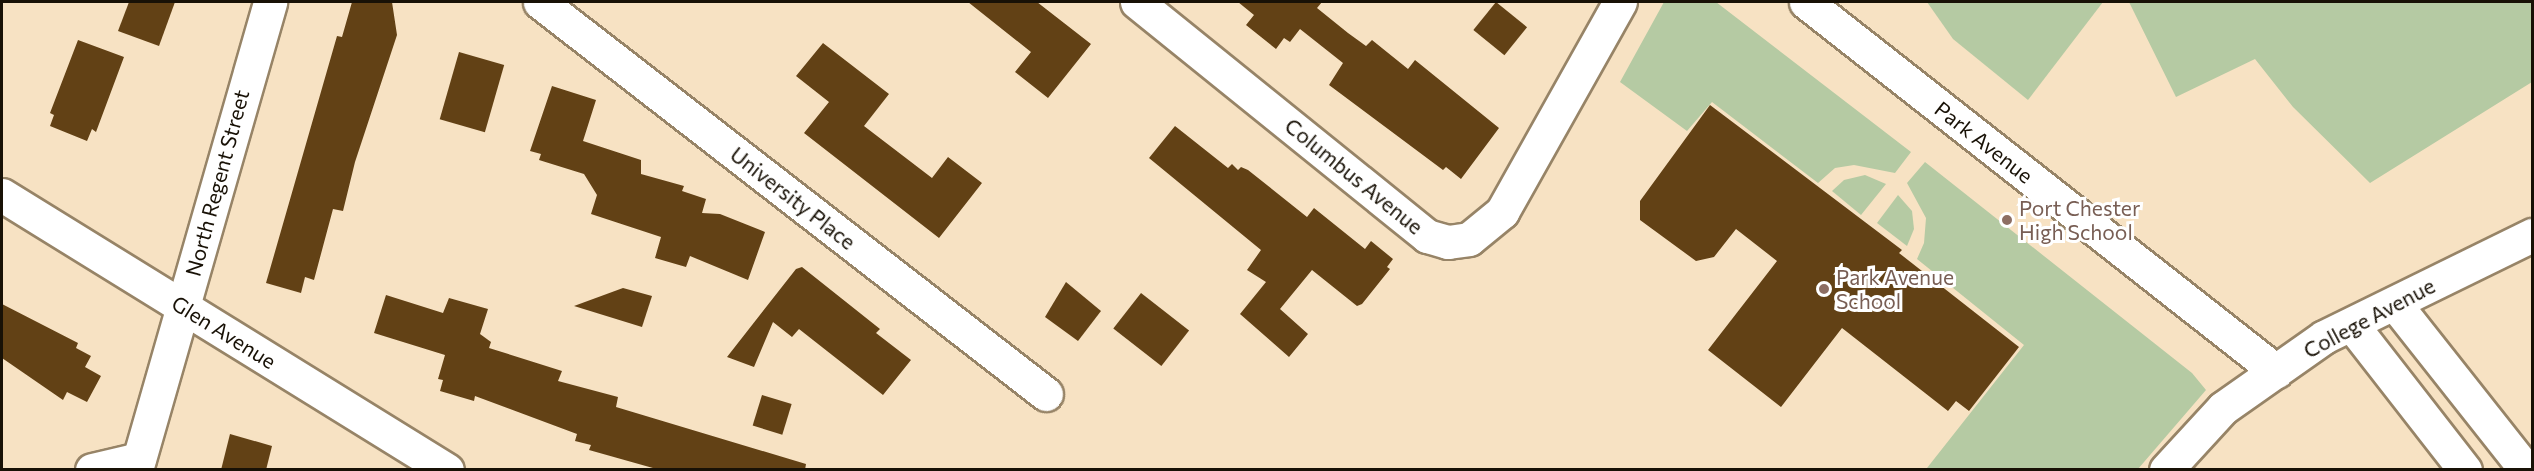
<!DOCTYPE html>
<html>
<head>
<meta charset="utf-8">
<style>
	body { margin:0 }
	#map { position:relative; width:2534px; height:471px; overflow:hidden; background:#f7e2c3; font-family:Commissioner,sans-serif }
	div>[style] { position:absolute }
	.green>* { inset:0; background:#b5caa3 }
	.building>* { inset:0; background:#624115; transform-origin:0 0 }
	.roads { filter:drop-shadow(2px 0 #978467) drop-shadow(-2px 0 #978467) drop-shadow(0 2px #978467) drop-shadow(0 -2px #978467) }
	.minor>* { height:33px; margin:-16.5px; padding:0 16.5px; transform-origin:16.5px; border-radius:16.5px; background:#fff }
	.tertiary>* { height:33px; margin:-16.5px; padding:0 16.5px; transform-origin:16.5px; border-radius:16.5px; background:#fff }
	.dots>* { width:16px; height:16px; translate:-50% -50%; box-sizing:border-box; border:3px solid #fff; border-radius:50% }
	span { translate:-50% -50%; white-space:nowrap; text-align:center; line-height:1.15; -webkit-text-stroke:6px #fff; paint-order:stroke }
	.street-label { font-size:21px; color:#181106 }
	.education-label { font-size:21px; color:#785e54 }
	.left { translate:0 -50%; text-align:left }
	.frame { position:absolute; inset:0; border:3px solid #181106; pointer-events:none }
</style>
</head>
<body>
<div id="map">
	<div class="green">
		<div style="clip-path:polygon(1664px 2px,1716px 2px,1911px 152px,1895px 173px,1854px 165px,1835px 168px,1818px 183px,1712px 102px,1687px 131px,1620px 82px)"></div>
		<div style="clip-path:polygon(1927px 2px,2103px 2px,2028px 100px,1953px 39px)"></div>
		<div style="clip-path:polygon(2129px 2px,2532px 2px,2532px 82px,2370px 183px,2293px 107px,2255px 59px,2176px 97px)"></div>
		<div style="clip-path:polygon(1925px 162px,2192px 373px,2206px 390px,2138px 469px,1927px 468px,2024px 345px,1917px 259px,1924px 243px,1926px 218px,1907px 183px)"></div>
		<div style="clip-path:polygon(1865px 175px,1886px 184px,1861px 215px,1832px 191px,1844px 180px)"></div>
		<div style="clip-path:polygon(1898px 195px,1912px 211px,1914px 229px,1907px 246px,1877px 223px)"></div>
	</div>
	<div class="building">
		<div style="clip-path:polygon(129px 2px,175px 2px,159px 46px,118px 31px)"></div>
		<div style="clip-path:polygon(352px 2px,392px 2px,397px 35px,355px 162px,343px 211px,333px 209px,314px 280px,305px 277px,301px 293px,266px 283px,337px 36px,342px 37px)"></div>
		<div style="clip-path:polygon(968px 2px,1037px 2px,1091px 44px,1048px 98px,1015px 72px,1031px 52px)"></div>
		<div style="clip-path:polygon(1238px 2px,1322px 2px,1317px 8px,1348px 33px,1366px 46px,1372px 40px,1408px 69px,1415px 60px,1499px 128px,1461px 179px,1446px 167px,1443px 170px,1329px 85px,1343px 63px,1300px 29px,1290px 42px,1284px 38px,1276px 49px,1246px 25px,1254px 15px)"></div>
		<div style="left:1496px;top:2px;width:40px;height:36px;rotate:39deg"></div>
		<div style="clip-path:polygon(78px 40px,124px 57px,96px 132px,92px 129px,87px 141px,50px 126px,54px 115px,50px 113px)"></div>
		<div style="clip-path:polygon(823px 43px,889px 94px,864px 126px,932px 178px,948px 157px,982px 183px,939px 238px,804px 133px,829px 102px,796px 76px)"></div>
		<div style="left:459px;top:52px;width:47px;height:70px;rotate:16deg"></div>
		<div style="clip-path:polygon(552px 86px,596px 100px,583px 141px,641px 160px,641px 174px,684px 186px,682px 191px,706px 199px,702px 213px,720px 214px,765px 232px,748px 280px,690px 256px,686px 267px,655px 258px,661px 237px,591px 214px,597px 195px,584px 174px,539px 160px,541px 154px,530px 151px)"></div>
		<div style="clip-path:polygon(1710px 105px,1902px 250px,1899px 253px,2019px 347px,1969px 411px,1956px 401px,1948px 411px,1842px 328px,1781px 407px,1708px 350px,1777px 261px,1736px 229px,1714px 257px,1696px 261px,1640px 220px,1640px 201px)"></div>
		<div style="clip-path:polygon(1175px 126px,1228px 168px,1232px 164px,1238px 170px,1241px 167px,1248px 170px,1307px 217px,1314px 208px,1365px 249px,1371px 241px,1393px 259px,1387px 267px,1390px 269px,1362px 304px,1357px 306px,1312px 270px,1280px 309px,1308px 334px,1289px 357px,1240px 314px,1266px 282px,1247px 270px,1261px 250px,1149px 158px)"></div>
		<div style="clip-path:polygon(802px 267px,880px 329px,876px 333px,911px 360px,883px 395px,799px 329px,792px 337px,773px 322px,754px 367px,727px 357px,796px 269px)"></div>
		<div style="clip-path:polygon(1066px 282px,1101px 311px,1078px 341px,1045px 317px)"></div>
		<div style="clip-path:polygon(623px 288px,652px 296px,642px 327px,574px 306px)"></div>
		<div style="left:1141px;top:293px;width:61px;height:45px;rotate:38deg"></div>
		<div style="clip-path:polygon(386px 295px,443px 313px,449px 298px,488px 309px,480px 334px,491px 342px,489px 348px,562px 371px,558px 381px,618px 397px,616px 407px,806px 464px,805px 470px,660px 470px,589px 450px,591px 445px,575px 441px,577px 434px,475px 396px,474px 401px,440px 391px,443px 380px,438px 379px,445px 355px,374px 333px)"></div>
		<div style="clip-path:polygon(2px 304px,78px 343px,76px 348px,91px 356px,85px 367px,101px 376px,87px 402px,67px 392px,63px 400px,2px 358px)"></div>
		<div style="left:762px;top:395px;width:31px;height:32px;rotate:17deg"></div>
		<div style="clip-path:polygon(230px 434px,272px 446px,266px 470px,221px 470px)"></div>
	</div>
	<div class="roads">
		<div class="minor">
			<div style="left:540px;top:2px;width:640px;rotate:37.77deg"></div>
			<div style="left:1137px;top:2px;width:373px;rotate:38.9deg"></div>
			<div style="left:1427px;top:236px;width:22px;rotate:16deg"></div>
			<div style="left:1448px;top:242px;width:21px;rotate:-8deg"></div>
			<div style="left:1469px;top:239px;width:43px;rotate:-39.3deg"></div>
			<div style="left:1502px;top:212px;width:241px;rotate:-60.7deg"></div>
			<div style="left:1806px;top:2px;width:598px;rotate:38.14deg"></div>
			<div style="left:2395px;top:304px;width:211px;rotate:51.7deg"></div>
			<div style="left:2352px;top:325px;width:184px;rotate:52.1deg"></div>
			<div style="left:92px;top:470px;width:48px;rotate:-13.2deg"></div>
			<div style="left:2166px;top:470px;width:84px;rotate:-47.4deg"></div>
			<div style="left:2223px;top:408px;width:123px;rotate:-35.1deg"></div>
			<div style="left:2324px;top:337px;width:232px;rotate:-26.1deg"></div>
		</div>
		<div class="tertiary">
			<div style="left:2px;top:195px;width:523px;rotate:31.72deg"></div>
			<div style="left:136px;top:470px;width:487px;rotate:-74deg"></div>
		</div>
	</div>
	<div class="dots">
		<div style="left:2007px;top:220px;background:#8d6e63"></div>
		<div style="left:1824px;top:289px;background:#8d6e63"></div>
	</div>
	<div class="street-label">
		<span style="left:1984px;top:142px;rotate:38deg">Park Avenue</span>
		<span style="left:1354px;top:176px;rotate:39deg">Columbus Avenue</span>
		<span style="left:217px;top:183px;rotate:-75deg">North Regent Street</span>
		<span style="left:793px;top:198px;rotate:38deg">University Place</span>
		<span style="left:2369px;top:318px;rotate:-28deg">College Avenue</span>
		<span style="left:224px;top:332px;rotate:32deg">Glen Avenue</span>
	</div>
	<div class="education-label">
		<span class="left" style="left:2019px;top:220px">Port Chester<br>High School</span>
		<span class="left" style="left:1836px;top:289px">Park Avenue<br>School</span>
	</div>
	<div class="frame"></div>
</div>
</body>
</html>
